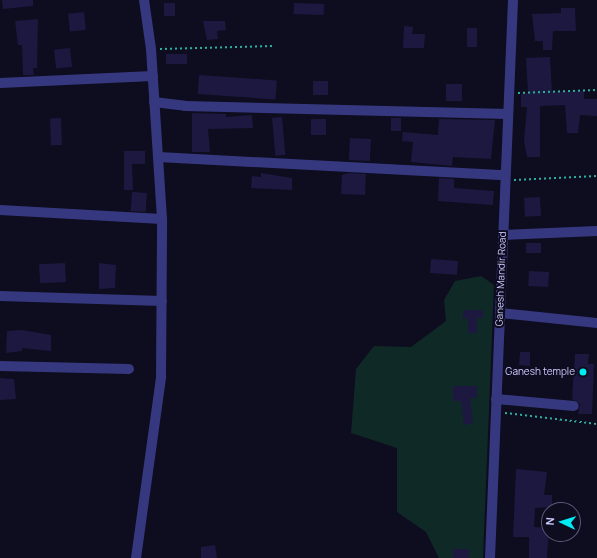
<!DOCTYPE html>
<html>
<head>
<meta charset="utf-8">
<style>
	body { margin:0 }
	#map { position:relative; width:597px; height:558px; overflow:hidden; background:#0e0c1f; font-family:Manrope,sans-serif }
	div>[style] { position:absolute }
	.green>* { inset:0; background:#0f2926 }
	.building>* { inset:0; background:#1d1840; transform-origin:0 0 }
	.path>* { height:2px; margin-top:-1px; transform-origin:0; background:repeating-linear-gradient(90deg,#2bb1a0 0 2px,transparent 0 5px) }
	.minor>* { height:10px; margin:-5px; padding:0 5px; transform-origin:5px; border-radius:5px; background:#36387f }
	.dots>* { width:11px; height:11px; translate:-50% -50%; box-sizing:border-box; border:2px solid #0e0c1f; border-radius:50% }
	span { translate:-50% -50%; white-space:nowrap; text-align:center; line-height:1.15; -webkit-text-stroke:4px #0e0c1f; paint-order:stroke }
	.street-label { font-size:10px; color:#ccc9ff }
	.poi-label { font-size:10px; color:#ccc9ff }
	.right { translate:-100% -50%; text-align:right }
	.north { position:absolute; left:541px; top:502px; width:40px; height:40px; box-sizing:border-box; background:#0e0c1f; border:1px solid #5a5879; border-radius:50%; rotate:274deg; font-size:11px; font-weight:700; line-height:16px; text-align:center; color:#ccc9ff }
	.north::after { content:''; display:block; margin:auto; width:14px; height:18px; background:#00ecf4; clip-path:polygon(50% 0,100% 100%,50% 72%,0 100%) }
</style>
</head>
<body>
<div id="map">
	<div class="green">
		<div style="clip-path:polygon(481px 276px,494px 285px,483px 558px,439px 558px,426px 532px,397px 512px,397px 448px,351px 433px,356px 369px,374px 346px,411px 347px,446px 321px,444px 300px,455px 281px)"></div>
	</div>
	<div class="building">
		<div style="clip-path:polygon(2px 0,33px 0,33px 6px,3px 9px)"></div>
		<div style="left:164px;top:3px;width:11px;height:13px"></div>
		<div style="left:294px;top:3px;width:30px;height:11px;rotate:2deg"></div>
		<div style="clip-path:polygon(561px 8px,575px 8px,576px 31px,553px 31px,552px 50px,543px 50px,543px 41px,535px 41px,532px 14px,561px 13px)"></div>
		<div style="left:84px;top:12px;width:18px;height:16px;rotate:84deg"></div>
		<div style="clip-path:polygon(38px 19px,37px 68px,33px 68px,34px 75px,23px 75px,22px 45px,18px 45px,15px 21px)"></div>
		<div style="clip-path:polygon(203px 21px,225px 21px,226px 30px,217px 31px,218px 39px,207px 40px)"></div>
		<div style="clip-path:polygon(404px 26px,413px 27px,412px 34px,425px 34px,424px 48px,403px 48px)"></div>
		<div style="left:467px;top:28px;width:10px;height:19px"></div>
		<div style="left:70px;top:48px;width:19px;height:16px;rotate:84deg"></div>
		<div style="left:187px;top:54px;width:10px;height:21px;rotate:90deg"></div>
		<div style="clip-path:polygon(550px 57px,552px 92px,584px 91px,584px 99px,597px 99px,597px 116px,580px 115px,578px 133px,567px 133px,565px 105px,540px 106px,540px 157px,527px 157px,524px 141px,527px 107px,521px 107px,521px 94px,528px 93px,526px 58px)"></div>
		<div style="left:199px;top:75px;width:78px;height:19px;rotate:4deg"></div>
		<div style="left:313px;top:81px;width:15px;height:14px"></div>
		<div style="left:446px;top:84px;width:16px;height:17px"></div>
		<div style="clip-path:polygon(192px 113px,226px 114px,226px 117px,252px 115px,253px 128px,208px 129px,210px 152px,192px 152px)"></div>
		<div style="left:282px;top:117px;width:38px;height:10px;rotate:85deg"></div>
		<div style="left:61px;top:118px;width:27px;height:11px;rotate:88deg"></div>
		<div style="left:391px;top:118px;width:10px;height:13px"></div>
		<div style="left:311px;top:119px;width:15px;height:16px"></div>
		<div style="clip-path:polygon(439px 119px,495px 120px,491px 159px,453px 157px,452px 166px,411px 162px,413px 142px,402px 141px,403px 132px,438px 135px)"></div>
		<div style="left:350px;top:138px;width:21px;height:22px;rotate:3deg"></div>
		<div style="clip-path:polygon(124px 151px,145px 151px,145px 164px,132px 164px,133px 190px,124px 190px)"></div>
		<div style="clip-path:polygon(261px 173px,292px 178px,292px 190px,251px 188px,252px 176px,261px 177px)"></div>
		<div style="clip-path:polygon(348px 173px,366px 174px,365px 195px,341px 194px,342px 175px)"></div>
		<div style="clip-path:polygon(439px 178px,454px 179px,454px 188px,494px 191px,493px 205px,438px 201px)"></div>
		<div style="left:132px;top:192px;width:15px;height:19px;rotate:4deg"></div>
		<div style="left:540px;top:197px;width:19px;height:16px;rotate:87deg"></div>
		<div style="left:526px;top:243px;width:15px;height:10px"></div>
		<div style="left:431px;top:259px;width:27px;height:14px;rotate:4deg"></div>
		<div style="left:65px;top:263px;width:19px;height:26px;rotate:87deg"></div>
		<div style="clip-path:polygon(99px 263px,116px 265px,115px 288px,99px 289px)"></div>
		<div style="left:529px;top:271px;width:20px;height:15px;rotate:3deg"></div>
		<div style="clip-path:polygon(463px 310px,483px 310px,483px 318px,477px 318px,477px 333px,468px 333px,468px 318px,463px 319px)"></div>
		<div style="clip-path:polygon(22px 330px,51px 335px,51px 351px,22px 348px,22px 351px,6px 353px,7px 331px)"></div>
		<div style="clip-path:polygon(520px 352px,530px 352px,530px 366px,519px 365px)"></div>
		<div style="clip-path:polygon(575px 354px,589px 354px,588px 364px,594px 364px,592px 414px,578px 414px,580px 404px,572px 399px)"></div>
		<div style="clip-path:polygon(0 378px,14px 379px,16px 399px,0 400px)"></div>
		<div style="clip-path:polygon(453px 386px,477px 386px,477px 398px,470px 398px,473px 423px,464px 425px,461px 401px,453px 401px)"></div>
		<div style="clip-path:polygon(516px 469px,547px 472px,544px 495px,552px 495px,552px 507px,535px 508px,534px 527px,549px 528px,547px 558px,529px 558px,529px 537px,513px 537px)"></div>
		<div style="clip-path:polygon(215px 545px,217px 558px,201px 558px,201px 547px)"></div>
		<div style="left:453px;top:549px;width:16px;height:9px"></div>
	</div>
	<div class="path">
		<div style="left:160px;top:49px;width:113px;rotate:-1.5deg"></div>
		<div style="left:518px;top:93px;width:79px;rotate:-2.2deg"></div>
		<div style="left:514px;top:180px;width:83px;rotate:-2.8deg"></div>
		<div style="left:505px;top:413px;width:93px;rotate:6.8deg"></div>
	</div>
	<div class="minor">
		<div style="left:0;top:83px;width:153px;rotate:-2.6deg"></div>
		<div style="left:154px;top:102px;width:31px;rotate:7deg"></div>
		<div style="left:185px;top:106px;width:323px;rotate:1.4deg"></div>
		<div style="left:158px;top:157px;width:347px;rotate:3deg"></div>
		<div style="left:0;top:210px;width:162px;rotate:3.2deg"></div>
		<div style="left:503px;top:235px;width:94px;rotate:-2.4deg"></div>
		<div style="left:0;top:296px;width:162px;rotate:1.8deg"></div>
		<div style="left:500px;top:313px;width:98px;rotate:5.9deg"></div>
		<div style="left:0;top:366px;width:129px;rotate:1.3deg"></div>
		<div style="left:496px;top:399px;width:78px;rotate:5.1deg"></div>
		<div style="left:136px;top:558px;width:183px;rotate:-82.1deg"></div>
		<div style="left:161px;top:377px;width:158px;rotate:-89.6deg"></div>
		<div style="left:162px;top:219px;width:170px;rotate:-93.7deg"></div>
		<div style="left:151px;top:49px;width:49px;rotate:-98.1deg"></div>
		<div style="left:490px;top:558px;width:558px;rotate:-87.64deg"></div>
	</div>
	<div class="dots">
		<div style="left:583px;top:372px;background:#00ecf4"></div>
	</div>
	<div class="street-label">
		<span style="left:501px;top:279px;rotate:-88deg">Ganesh Mandir Road</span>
	</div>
	<div class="poi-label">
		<span class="right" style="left:575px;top:372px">Ganesh temple</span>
	</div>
	<div class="north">N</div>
</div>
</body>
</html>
